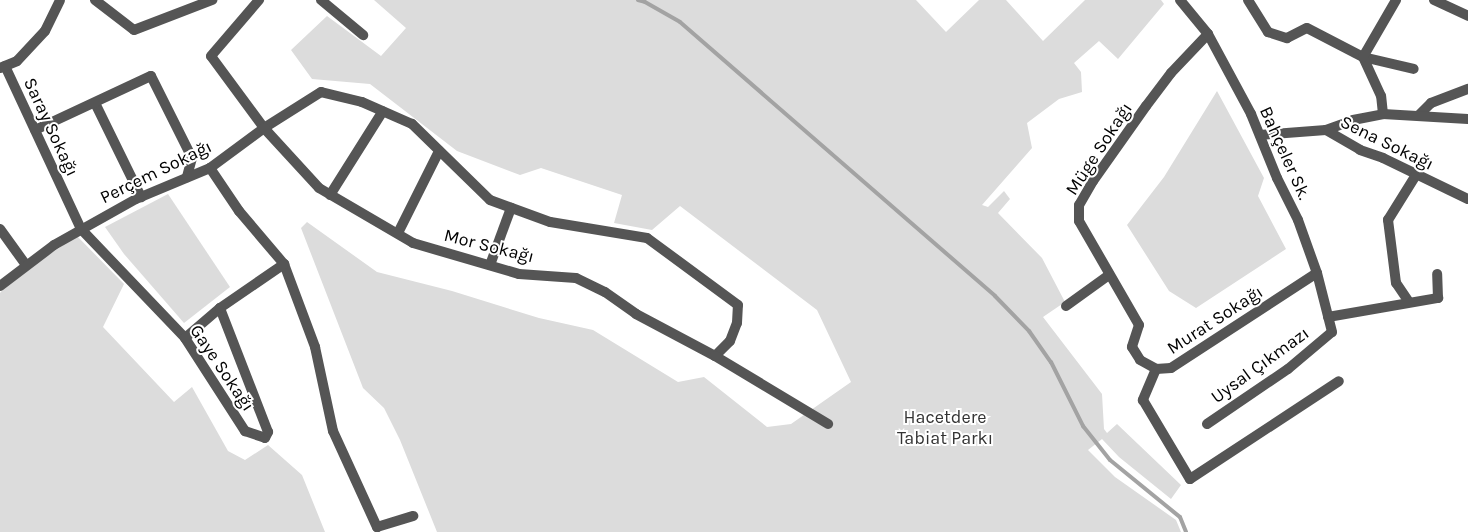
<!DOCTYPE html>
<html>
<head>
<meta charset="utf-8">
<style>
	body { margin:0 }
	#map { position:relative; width:1468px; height:532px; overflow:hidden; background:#fff; font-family:Karla,sans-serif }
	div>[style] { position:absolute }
	.green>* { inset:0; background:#dcdcdc }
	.stream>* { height:4px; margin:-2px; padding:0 2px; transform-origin:2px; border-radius:2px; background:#a3a3a3 }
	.minor>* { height:10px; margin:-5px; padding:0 5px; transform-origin:5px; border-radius:5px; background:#555 }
	.tertiary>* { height:10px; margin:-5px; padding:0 5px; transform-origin:5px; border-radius:5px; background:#555 }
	span { translate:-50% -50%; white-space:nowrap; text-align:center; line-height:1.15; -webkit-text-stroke:4px #fff; paint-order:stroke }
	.street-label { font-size:18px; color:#000 }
	.park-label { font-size:18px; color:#333 }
</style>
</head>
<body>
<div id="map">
	<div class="green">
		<div style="clip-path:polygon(374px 0,916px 0,946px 32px,979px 0,1006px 0,1043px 41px,1085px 0,1161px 0,1164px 4px,1118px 59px,1099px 41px,1074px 63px,1081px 72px,1082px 92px,1059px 99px,1027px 123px,1032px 148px,982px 205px,988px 207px,1004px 191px,1010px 199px,998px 213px,1042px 258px,1065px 302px,1043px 317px,1102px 394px,1104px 429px,1107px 433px,1117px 424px,1181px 485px,1171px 499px,1119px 457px,1102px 439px,1088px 450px,1115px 477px,1176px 520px,1181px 532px,437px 532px,400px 440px,384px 408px,363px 388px,301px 228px,307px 222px,377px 272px,452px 291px,539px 318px,593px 330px,678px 382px,704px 377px,767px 427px,791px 424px,851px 382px,817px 310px,680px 206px,652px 230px,614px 223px,622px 195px,541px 168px,520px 175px,457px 151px,370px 84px,312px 79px,291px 50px,327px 16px,381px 56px,406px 28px)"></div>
		<div style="clip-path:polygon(1217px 91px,1264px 178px,1258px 196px,1286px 249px,1196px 308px,1169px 291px,1127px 225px,1164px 177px)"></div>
		<div style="clip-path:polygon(168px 194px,230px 287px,184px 323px,124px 254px,105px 227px)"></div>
		<div style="clip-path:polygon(77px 236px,124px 284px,103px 327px,174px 402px,192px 387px,228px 451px,245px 460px,268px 445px,302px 475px,325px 532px,0 532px,0 293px,13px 278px)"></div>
	</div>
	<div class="stream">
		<div style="left:638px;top:0;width:7px;rotate:16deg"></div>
		<div style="left:645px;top:2px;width:40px;rotate:29.7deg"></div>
		<div style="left:680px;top:22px;width:417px;rotate:41deg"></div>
		<div style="left:995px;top:296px;width:49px;rotate:45.8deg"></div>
		<div style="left:1029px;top:331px;width:38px;rotate:55deg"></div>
		<div style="left:1051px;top:362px;width:72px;rotate:63.4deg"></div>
		<div style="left:1083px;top:426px;width:43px;rotate:51.5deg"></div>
		<div style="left:1110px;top:460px;width:90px;rotate:39.2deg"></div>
		<div style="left:1180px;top:517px;width:16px;rotate:68deg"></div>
	</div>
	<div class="minor">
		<div style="left:95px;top:0;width:49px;rotate:37.6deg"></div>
		<div style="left:134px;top:30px;width:84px;rotate:-21deg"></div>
		<div style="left:321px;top:0;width:55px;rotate:39.8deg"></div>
		<div style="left:1248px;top:0;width:38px;rotate:58deg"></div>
		<div style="left:1268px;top:32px;width:20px;rotate:18deg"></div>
		<div style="left:1287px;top:38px;width:22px;rotate:-27deg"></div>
		<div style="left:1307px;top:28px;width:63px;rotate:27.4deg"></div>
		<div style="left:1363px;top:57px;width:52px;rotate:13.2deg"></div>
		<div style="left:1434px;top:0;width:38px;rotate:25deg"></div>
		<div style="left:1208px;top:34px;width:54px;rotate:133.5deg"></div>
		<div style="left:1171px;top:73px;width:41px;rotate:127.1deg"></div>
		<div style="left:1146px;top:106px;width:92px;rotate:125.2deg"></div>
		<div style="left:1093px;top:181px;width:28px;rotate:120deg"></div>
		<div style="left:1079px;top:205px;width:16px;rotate:90deg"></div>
		<div style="left:1079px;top:221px;width:120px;rotate:60deg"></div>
		<div style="left:1139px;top:325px;width:23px;rotate:108deg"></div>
		<div style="left:1132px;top:347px;width:15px;rotate:58deg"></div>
		<div style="left:1140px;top:360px;width:18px;rotate:29deg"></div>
		<div style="left:1156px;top:369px;width:15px;rotate:-4deg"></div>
		<div style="left:1171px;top:368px;width:174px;rotate:-33.1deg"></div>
		<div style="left:5px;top:66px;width:180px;rotate:65deg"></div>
		<div style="left:81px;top:229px;width:151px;rotate:46.3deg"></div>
		<div style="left:185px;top:338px;width:111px;rotate:57.2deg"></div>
		<div style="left:245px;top:431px;width:21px;rotate:19deg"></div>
		<div style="left:265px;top:438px;width:7px;rotate:-63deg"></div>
		<div style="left:268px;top:432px;width:133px;rotate:-111.2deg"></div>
		<div style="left:0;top:68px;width:18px;rotate:-22deg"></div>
		<div style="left:17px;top:61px;width:41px;rotate:-47deg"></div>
		<div style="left:45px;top:31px;width:34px;rotate:-64deg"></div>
		<div style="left:95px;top:103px;width:105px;rotate:63.9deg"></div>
		<div style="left:1383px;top:114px;width:18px;rotate:-96deg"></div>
		<div style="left:1381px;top:96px;width:43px;rotate:-114.8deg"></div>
		<div style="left:1363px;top:57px;width:66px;rotate:-59.9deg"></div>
		<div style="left:1419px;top:115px;width:17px;rotate:-45deg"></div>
		<div style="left:1431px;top:103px;width:40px;rotate:-21deg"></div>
		<div style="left:35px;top:130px;width:128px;rotate:-25deg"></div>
		<div style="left:151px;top:76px;width:92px;rotate:63.4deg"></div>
		<div style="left:192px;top:158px;width:20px;rotate:105deg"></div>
		<div style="left:1326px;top:130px;width:29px;rotate:-20deg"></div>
		<div style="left:1353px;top:120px;width:31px;rotate:-11deg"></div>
		<div style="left:1383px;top:114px;width:85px;rotate:3.4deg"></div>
		<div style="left:1260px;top:135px;width:66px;rotate:-4.3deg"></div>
		<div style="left:1326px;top:130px;width:39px;rotate:30deg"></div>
		<div style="left:1360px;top:150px;width:24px;rotate:19deg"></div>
		<div style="left:1383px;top:158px;width:94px;rotate:25.8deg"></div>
		<div style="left:210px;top:168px;width:52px;rotate:56deg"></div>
		<div style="left:239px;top:211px;width:70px;rotate:49.7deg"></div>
		<div style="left:284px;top:264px;width:89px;rotate:69.5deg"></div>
		<div style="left:315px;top:347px;width:86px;rotate:77.9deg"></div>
		<div style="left:333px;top:431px;width:106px;rotate:65.4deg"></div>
		<div style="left:377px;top:527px;width:38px;rotate:-17deg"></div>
		<div style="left:330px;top:195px;width:99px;rotate:-57.8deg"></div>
		<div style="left:0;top:229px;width:44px;rotate:54.2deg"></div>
		<div style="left:398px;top:233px;width:92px;rotate:-63.4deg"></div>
		<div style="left:490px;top:265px;width:61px;rotate:-69.8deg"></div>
		<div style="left:0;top:286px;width:68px;rotate:-37.2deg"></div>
		<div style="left:54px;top:245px;width:94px;rotate:-29.3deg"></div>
		<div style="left:136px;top:199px;width:80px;rotate:-22.7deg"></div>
		<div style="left:210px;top:168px;width:67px;rotate:-36.5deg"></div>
		<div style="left:264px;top:128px;width:89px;rotate:-126.4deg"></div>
		<div style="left:211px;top:56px;width:74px;rotate:-49.4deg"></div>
		<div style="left:1409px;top:302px;width:23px;rotate:-124deg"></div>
		<div style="left:1396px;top:283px;width:64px;rotate:-97.2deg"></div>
		<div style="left:1388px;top:220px;width:53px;rotate:-58.1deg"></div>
		<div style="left:1066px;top:306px;width:53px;rotate:-35.8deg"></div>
		<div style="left:1328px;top:317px;width:112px;rotate:-9.8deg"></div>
		<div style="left:1438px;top:298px;width:24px;rotate:-92deg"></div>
		<div style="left:185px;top:338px;width:46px;rotate:-40.6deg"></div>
		<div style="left:220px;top:308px;width:78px;rotate:-34.5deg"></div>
		<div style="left:715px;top:356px;width:21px;rotate:-45deg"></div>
		<div style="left:730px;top:341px;width:19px;rotate:-69deg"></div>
		<div style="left:737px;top:323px;width:18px;rotate:-87deg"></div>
		<div style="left:738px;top:305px;width:113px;rotate:-143.6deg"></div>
		<div style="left:647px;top:238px;width:98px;rotate:-170.6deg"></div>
		<div style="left:550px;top:222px;width:64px;rotate:-159.9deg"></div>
		<div style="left:490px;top:200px;width:109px;rotate:-135.7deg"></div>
		<div style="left:412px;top:124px;width:55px;rotate:-156.3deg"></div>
		<div style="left:362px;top:102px;width:42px;rotate:-166.3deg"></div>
		<div style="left:321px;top:92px;width:67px;rotate:147.7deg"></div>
		<div style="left:264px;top:128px;width:81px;rotate:47.5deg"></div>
		<div style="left:319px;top:188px;width:109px;rotate:30.3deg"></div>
		<div style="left:413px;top:243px;width:110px;rotate:16.3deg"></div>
		<div style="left:519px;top:274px;width:57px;rotate:4deg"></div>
		<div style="left:576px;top:278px;width:32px;rotate:26deg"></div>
		<div style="left:605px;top:292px;width:38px;rotate:35deg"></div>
		<div style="left:636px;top:314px;width:89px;rotate:28deg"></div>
		<div style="left:715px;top:356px;width:132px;rotate:31deg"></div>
		<div style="left:1156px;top:369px;width:34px;rotate:113deg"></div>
		<div style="left:1143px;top:400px;width:92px;rotate:59.3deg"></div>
		<div style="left:1190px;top:479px;width:178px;rotate:-33.3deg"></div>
		<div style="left:1207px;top:424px;width:98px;rotate:-34.2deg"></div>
		<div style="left:1288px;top:369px;width:57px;rotate:-40.1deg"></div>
	</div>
	<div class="tertiary">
		<div style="left:1180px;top:0;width:44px;rotate:50.5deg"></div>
		<div style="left:1208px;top:34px;width:91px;rotate:61.7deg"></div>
		<div style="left:1251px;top:114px;width:69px;rotate:67.9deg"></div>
		<div style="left:1277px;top:178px;width:47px;rotate:63.4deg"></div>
		<div style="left:1298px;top:220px;width:56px;rotate:70.3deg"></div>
		<div style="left:1317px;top:273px;width:61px;rotate:75.7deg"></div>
	</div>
	<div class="street-label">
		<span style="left:51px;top:127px;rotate:65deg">Saray Sokağı</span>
		<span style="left:1387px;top:143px;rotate:26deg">Sena Sokağı</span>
		<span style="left:1099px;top:149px;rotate:-57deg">Müge Sokağı</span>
		<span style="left:1285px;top:153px;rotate:66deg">Bahçeler Sk.</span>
		<span style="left:156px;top:172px;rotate:-26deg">Perçem Sokağı</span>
		<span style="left:489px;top:246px;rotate:14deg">Mor Sokağı</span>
		<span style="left:1215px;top:320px;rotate:-33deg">Murat Sokağı</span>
		<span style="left:1260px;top:365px;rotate:-36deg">Uysal Çıkmazı</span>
		<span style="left:222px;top:368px;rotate:56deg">Gaye Sokağı</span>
	</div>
	<div class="park-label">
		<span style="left:945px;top:428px">Hacetdere<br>Tabiat Parkı</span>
	</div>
</div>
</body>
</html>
